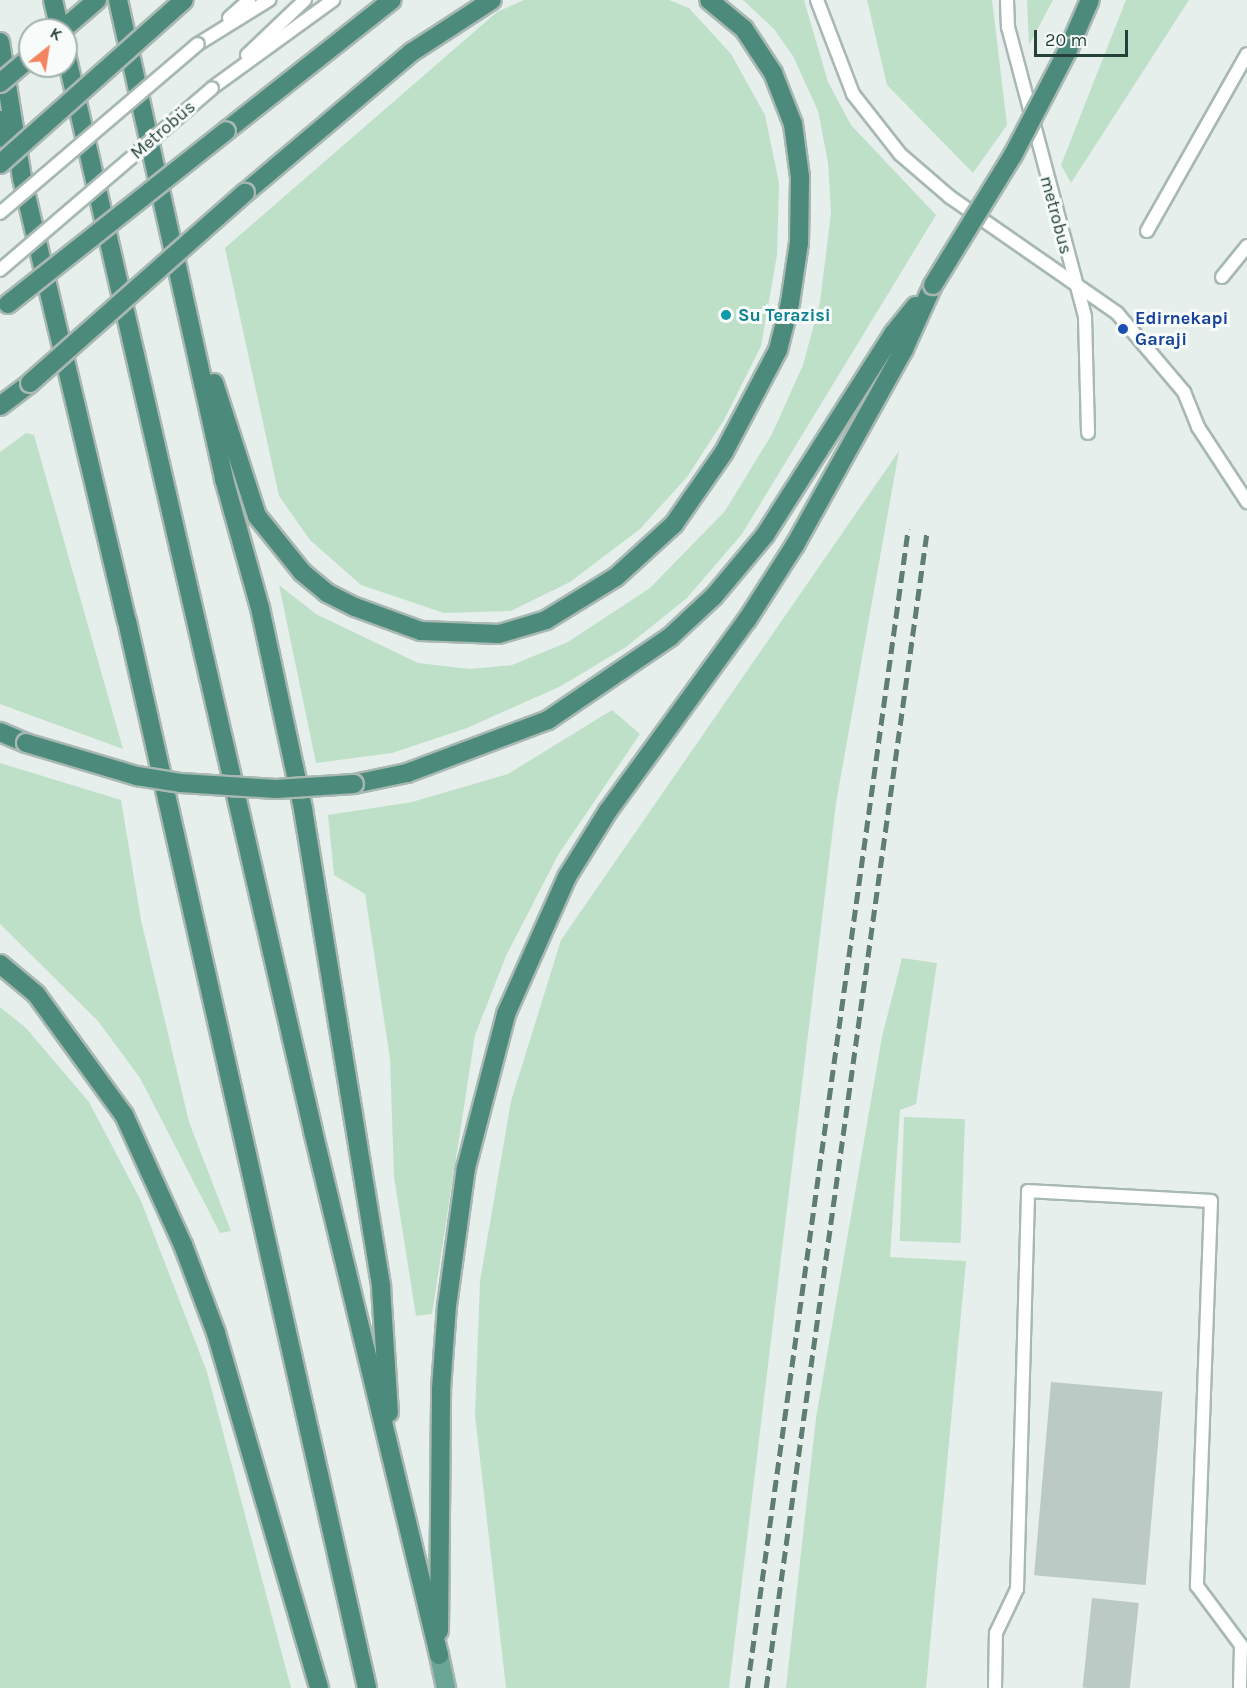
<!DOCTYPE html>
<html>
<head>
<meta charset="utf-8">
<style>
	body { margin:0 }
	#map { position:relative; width:1247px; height:1688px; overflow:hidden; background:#e6efeb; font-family:Karla,sans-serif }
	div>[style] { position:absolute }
	.green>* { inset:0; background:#bfe0c8; transform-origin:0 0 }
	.building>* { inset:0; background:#bbcac4; transform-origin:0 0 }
	.roads { filter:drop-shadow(2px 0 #a8b8b2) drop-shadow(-2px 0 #a8b8b2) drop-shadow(0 2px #a8b8b2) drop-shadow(0 -2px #a8b8b2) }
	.service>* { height:12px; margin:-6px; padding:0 6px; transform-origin:6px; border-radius:6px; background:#fff }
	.primary>* { height:18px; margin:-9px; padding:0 9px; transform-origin:9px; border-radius:9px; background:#6aa596 }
	.trunk>* { height:18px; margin:-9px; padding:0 9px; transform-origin:9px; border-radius:9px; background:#4c8a7c }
	.rail>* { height:4.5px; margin-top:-2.25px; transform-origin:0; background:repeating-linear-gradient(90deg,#5f7d75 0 12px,transparent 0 18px) }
	.bridges { filter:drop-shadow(2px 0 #a8b8b2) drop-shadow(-2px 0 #a8b8b2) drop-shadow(0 2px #a8b8b2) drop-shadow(0 -2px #a8b8b2) }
	.service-bridge>* { height:12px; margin:-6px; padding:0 6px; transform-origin:6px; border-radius:6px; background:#fff }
	.trunk-bridge>* { height:18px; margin:-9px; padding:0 9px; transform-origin:9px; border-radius:9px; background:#4c8a7c }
	.dots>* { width:16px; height:16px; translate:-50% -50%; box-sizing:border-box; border:3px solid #f7fbf9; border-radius:50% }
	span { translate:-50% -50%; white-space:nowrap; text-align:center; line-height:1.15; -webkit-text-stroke:6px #f7fbf9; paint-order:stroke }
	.street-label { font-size:18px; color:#24423a }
	.culture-label { font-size:18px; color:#0d838f; font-weight:700 }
	.left { translate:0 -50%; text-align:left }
	.transit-label { font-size:18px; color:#164399; font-weight:700 }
	.north { position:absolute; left:18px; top:18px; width:60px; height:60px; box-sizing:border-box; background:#f7fbf9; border:2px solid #a3b1ad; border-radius:50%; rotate:30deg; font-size:16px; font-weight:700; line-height:24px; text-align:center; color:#24423a }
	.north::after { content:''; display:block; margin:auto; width:21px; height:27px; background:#f4845f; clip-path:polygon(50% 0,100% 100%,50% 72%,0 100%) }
	.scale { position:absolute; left:1034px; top:30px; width:94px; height:27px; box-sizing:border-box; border:3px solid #24423a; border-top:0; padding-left:8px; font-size:18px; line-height:21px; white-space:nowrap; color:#24423a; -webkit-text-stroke:4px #f7fbf9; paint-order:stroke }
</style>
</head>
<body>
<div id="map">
	<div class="green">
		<div style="clip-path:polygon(524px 0,669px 0,689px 8px,731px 54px,765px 115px,779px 183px,777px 255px,761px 346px,724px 420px,687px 477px,640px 529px,570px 582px,511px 611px,444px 613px,361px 585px,310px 540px,279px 496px,225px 248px,497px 12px)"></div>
		<div style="clip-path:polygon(743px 0,804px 0,828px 82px,851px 125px,936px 215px,742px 534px,687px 598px,626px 647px,561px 686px,467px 728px,392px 753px,316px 763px,279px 585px,316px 614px,418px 663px,470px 669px,512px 665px,568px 642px,650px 588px,725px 511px,772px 434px,803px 365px,820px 302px,831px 213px,828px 162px,818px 111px,793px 56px,774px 29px)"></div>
		<div style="clip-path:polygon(867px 0,992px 0,1007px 125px,973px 173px,887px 85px)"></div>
		<div style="clip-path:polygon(1027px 0,1053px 0,1029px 45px)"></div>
		<div style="clip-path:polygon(1126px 0,1189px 0,1071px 183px,1061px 165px)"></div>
		<div style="clip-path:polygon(26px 433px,34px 435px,123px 749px,0 704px,0 452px)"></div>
		<div style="clip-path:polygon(899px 451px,836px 803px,729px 1688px,506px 1688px,475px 1415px,480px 1281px,511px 1101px,561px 940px)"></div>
		<div style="clip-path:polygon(612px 710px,640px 734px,558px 855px,506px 956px,475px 1035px,432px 1314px,416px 1316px,394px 1177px,390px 1059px,365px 894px,334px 875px,328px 815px,412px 802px,508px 774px)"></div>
		<div style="clip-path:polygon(0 763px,121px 800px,141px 920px,189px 1122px,231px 1231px,220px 1233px,140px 1078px,98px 1021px,0 924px)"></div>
		<div style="clip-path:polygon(902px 958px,937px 963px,916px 1104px,900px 1110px,890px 1257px,966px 1261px,926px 1688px,786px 1688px,816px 1418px,882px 1037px)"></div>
		<div style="clip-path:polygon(0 1007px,26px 1028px,89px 1102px,141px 1201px,207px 1372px,291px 1688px,0 1688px)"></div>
		<div style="left:904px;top:1117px;width:61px;height:124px;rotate:2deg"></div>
	</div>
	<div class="building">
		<div style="left:1051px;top:1382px;width:112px;height:194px;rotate:5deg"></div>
		<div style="left:1092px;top:1598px;width:47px;height:90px;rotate:6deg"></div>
	</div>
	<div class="roads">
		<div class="service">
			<div style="left:817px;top:0;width:101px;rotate:69deg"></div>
			<div style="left:853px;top:94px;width:76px;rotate:51.9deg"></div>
			<div style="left:900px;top:154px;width:66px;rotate:40.7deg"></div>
			<div style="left:950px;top:197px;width:203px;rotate:34.8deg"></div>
			<div style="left:1117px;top:313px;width:104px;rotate:49.7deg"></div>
			<div style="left:1184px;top:392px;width:38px;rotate:68deg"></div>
			<div style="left:1198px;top:427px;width:90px;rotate:56.8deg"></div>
			<div style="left:1007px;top:0;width:27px;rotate:88deg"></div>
			<div style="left:1008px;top:27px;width:300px;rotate:75.1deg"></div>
			<div style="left:1085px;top:317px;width:116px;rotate:88.5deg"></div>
			<div style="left:229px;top:18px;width:27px;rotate:-42deg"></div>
			<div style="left:198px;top:44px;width:84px;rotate:-31.8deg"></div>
			<div style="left:247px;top:55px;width:80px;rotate:-43.5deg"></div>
			<div style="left:212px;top:88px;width:150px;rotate:-36deg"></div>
			<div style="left:1147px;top:231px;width:203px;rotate:-60.5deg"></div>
			<div style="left:1222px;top:277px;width:40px;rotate:-51deg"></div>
			<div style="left:995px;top:1688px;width:55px;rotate:-89deg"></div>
			<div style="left:996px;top:1633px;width:49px;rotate:-64.5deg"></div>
			<div style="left:1017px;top:1589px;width:398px;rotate:-88.4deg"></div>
			<div style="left:1028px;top:1191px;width:183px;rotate:3.1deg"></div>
			<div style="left:1211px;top:1201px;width:385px;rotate:92.1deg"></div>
			<div style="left:1197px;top:1586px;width:74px;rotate:53.3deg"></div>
			<div style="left:1241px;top:1645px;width:43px;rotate:91.3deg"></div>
		</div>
		<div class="primary">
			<div style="left:439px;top:1655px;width:34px;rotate:78deg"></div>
		</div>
		<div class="trunk">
			<div style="left:53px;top:0;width:31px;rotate:77deg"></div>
			<div style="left:118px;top:0;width:491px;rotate:77.5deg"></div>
			<div style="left:224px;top:479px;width:134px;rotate:74.4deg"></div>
			<div style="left:260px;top:608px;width:206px;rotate:77.9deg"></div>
			<div style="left:303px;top:809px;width:484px;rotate:80.7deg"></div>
			<div style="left:381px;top:1287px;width:126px;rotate:86.4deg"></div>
			<div style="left:62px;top:30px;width:46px;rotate:-40.6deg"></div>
			<div style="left:0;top:42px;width:138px;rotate:80.8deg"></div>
			<div style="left:22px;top:178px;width:455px;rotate:76.7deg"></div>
			<div style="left:127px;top:621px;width:1094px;rotate:77.32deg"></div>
			<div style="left:1069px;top:48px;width:52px;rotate:-66.4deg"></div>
			<div style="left:66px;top:54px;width:1105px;rotate:77.08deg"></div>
			<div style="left:313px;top:1131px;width:539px;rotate:76.48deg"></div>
			<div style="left:0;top:120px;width:33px;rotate:69deg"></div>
			<div style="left:226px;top:131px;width:211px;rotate:-38.3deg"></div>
			<div style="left:245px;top:193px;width:219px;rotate:-40.2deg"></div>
			<div style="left:412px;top:52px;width:95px;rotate:-33deg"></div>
			<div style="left:214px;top:383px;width:140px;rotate:72.1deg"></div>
			<div style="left:257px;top:516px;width:72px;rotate:51.2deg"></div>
			<div style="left:302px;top:572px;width:33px;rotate:40deg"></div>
			<div style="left:327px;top:593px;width:31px;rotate:27deg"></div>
			<div style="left:355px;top:607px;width:70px;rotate:20deg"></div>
			<div style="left:421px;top:631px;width:78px;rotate:2.2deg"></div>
			<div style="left:499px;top:634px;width:49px;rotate:-16.6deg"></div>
			<div style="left:546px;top:620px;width:82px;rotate:-31.6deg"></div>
			<div style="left:616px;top:577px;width:79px;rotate:-42.4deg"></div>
			<div style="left:674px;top:524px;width:88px;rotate:-55.2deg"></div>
			<div style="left:724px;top:452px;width:115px;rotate:-62.1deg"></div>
			<div style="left:778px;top:350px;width:49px;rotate:-75.7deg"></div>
			<div style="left:790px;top:303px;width:61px;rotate:-81.5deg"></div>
			<div style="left:799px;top:243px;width:66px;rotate:-89.1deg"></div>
			<div style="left:800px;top:177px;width:53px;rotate:-97.5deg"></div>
			<div style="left:793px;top:124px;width:55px;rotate:-111.4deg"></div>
			<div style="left:773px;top:73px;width:53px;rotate:-123.4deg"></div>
			<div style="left:744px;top:29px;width:45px;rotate:-140.4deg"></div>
			<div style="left:0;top:406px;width:38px;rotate:-37deg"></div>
			<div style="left:0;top:732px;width:28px;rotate:23deg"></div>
			<div style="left:354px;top:784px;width:54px;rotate:-11.7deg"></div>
			<div style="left:407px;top:773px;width:151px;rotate:-20.6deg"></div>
			<div style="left:548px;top:720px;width:148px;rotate:-34.2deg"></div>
			<div style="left:670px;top:637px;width:60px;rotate:-43deg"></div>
			<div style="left:714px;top:596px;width:80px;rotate:-50.1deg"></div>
			<div style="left:765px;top:535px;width:238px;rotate:-57.5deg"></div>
			<div style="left:893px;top:334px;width:36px;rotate:-51deg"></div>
			<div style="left:0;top:964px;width:47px;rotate:39.8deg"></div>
			<div style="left:36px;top:994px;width:150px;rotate:54deg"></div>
			<div style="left:124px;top:1115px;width:143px;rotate:65.6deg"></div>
			<div style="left:183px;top:1245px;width:94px;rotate:69.4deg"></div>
			<div style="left:216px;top:1333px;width:370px;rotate:73.8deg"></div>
			<div style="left:439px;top:1631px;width:242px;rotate:-89.5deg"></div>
			<div style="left:441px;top:1389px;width:83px;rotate:-85.9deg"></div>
			<div style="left:447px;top:1306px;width:139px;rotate:-82.2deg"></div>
			<div style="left:466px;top:1168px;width:159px;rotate:-75.4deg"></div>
			<div style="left:506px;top:1014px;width:150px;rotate:-66deg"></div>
			<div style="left:567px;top:877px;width:78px;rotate:-58.2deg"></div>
			<div style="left:608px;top:811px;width:236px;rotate:-54deg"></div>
			<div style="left:747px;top:620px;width:89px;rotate:-57.4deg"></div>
			<div style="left:795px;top:545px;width:224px;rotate:-60.9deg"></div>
			<div style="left:904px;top:349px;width:70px;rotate:-65.6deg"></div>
		</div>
	</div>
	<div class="rail">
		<div style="left:747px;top:1688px;width:1170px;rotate:-82.09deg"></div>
		<div style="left:766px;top:1688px;width:1168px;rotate:-82.08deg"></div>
	</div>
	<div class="bridges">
		<div class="service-bridge">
			<div style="left:0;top:213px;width:260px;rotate:-40.5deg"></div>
			<div style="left:0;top:270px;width:279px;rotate:-40.6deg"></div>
		</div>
		<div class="trunk-bridge">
			<div style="left:0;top:83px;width:39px;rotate:-40deg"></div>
			<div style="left:0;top:164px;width:246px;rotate:-41.7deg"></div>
			<div style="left:933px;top:285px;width:153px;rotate:-58.4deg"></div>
			<div style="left:1013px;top:155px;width:121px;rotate:-62.4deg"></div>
			<div style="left:8px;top:304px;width:278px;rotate:-38.4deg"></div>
			<div style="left:30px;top:383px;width:287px;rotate:-41.5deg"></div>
			<div style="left:26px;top:743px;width:116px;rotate:16.6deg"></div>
			<div style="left:137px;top:776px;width:45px;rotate:9deg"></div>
			<div style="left:181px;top:783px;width:95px;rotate:3.6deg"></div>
			<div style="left:276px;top:789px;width:78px;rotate:-3.7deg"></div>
		</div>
	</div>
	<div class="dots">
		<div style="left:726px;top:315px;background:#0f9aa8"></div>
		<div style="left:1123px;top:329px;background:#1a4fb4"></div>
	</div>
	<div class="street-label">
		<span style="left:163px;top:130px;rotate:-41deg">Metrobüs</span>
		<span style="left:1056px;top:215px;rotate:75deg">metrobus</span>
	</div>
	<div class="culture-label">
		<span class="left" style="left:738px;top:315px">Su Terazisi</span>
	</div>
	<div class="transit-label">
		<span class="left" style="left:1135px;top:329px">Edirnekapi<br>Garaji</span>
	</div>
	<div class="north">K</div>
	<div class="scale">20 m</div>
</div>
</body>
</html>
